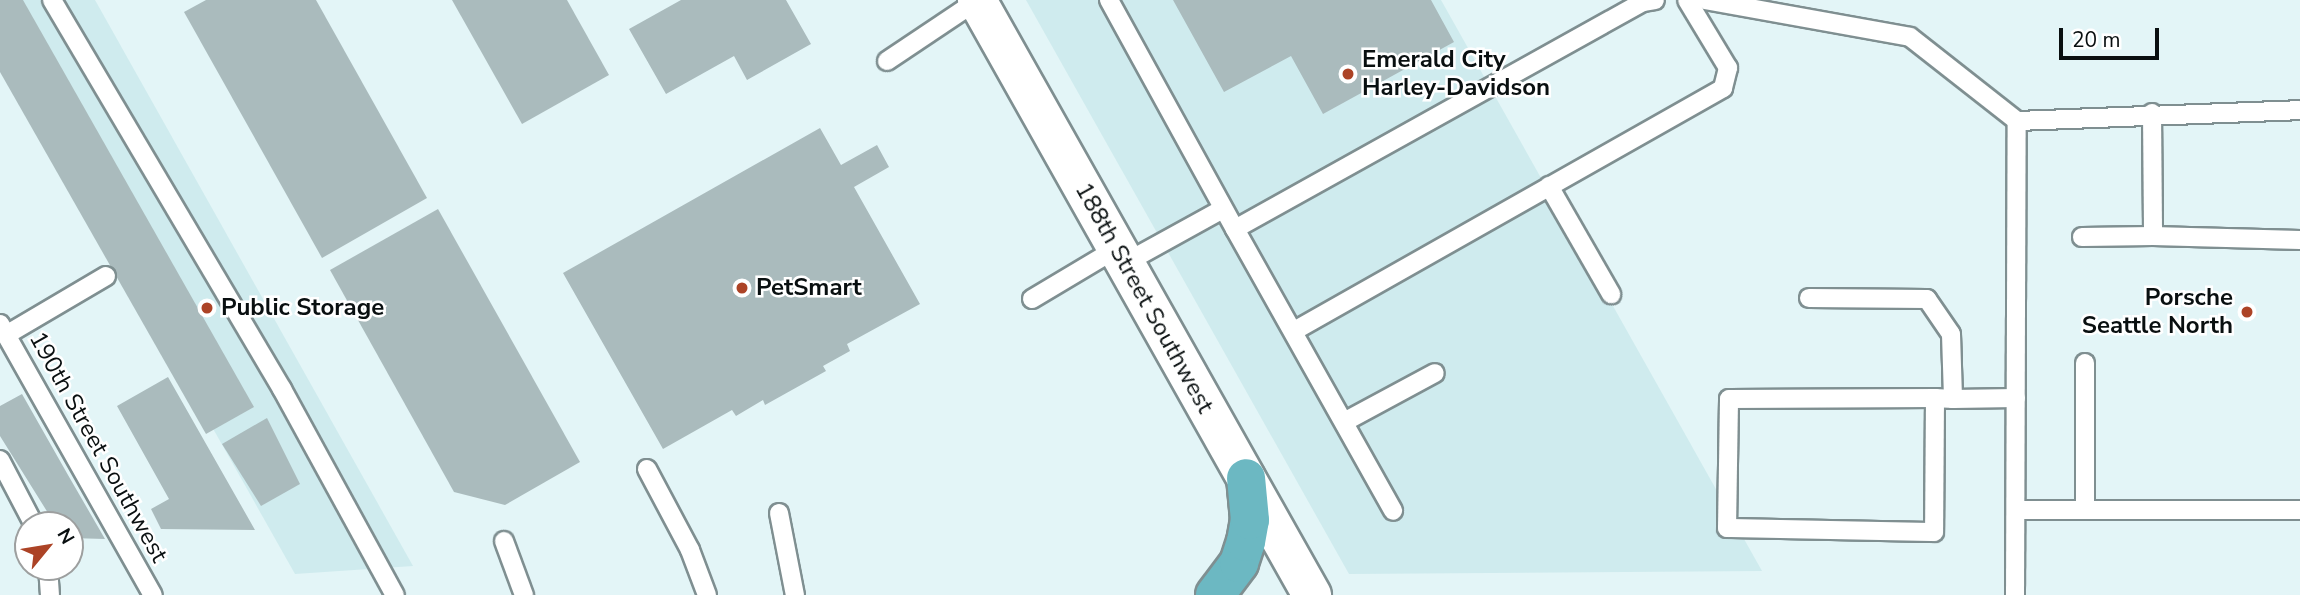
<!DOCTYPE html>
<html>
<head>
<meta charset="utf-8">
<style>
	body { margin:0 }
	#map { position:relative; width:2300px; height:595px; overflow:hidden; background:#e3f5f7; font-family:"Nunito Sans",sans-serif }
	div>[style] { position:absolute }
	.built>* { inset:0; background:#cfebee }
	.building>* { inset:0; background:#aabbbd }
	.roads { filter:drop-shadow(2px 0 #7f8f91) drop-shadow(-2px 0 #7f8f91) drop-shadow(0 2px #7f8f91) drop-shadow(0 -2px #7f8f91) }
	.service>* { height:18px; margin:-9px; padding:0 9px; transform-origin:9px; border-radius:9px; background:#fff }
	.tertiary>* { height:38px; margin:-19px; padding:0 19px; transform-origin:19px; border-radius:19px; background:#fff }
	.trunk>* { height:38px; margin:-19px; padding:0 19px; transform-origin:19px; border-radius:19px; background:#6cb8c2 }
	.dots>* { width:19px; height:19px; translate:-50% -50%; box-sizing:border-box; border:4px solid #fff; border-radius:50% }
	span { translate:-50% -50%; white-space:nowrap; text-align:center; line-height:1.15; -webkit-text-stroke:5px #fff; paint-order:stroke }
	.poi-label { font-size:24px; color:#090f10; font-weight:700 }
	.left { translate:0 -50%; text-align:left }
	.right { translate:-100% -50%; text-align:right }
	.street-label { font-size:24px; color:#090f10 }
	.north { position:absolute; left:14px; top:511px; width:70px; height:70px; box-sizing:border-box; background:#fff; border:2px solid #9d9f9f; border-radius:50%; rotate:60deg; font-size:19px; font-weight:700; line-height:28px; text-align:center; color:#090f10 }
	.north::after { content:''; display:block; margin:auto; width:24px; height:32px; background:#ac4326; clip-path:polygon(50% 0,100% 100%,50% 72%,0 100%) }
	.scale { position:absolute; left:2059px; top:28px; width:100px; height:32px; box-sizing:border-box; border:4px solid #090f10; border-top:0; padding-left:9px; font-size:21px; line-height:24px; white-space:nowrap; color:#090f10; -webkit-text-stroke:5px #fff; paint-order:stroke }
</style>
</head>
<body>
<div id="map">
	<div class="built">
		<div style="clip-path:polygon(0 0,95px 0,413px 566px,295px 574px,0 51px)"></div>
		<div style="clip-path:polygon(1026px 0,1441px 0,1762px 571px,1349px 574px)"></div>
	</div>
	<div class="building">
		<div style="clip-path:polygon(0 0,23px 0,254px 407px,206px 434px,0 72px)"></div>
		<div style="clip-path:polygon(206px 0,316px 0,427px 198px,322px 258px,184px 12px)"></div>
		<div style="clip-path:polygon(452px 0,567px 0,609px 75px,522px 124px)"></div>
		<div style="clip-path:polygon(681px 0,786px 0,811px 44px,747px 80px,734px 56px,666px 94px,629px 29px)"></div>
		<div style="clip-path:polygon(1173px 0,1431px 0,1454px 42px,1323px 114px,1291px 56px,1224px 92px)"></div>
		<div style="clip-path:polygon(820px 128px,841px 165px,877px 145px,889px 167px,854px 187px,920px 304px,847px 344px,850px 351px,823px 366px,826px 371px,765px 405px,763px 400px,736px 416px,732px 410px,663px 449px,563px 273px)"></div>
		<div style="clip-path:polygon(438px 209px,580px 462px,505px 505px,454px 492px,330px 270px)"></div>
		<div style="clip-path:polygon(168px 377px,255px 530px,161px 529px,151px 509px,169px 499px,117px 406px)"></div>
		<div style="clip-path:polygon(22px 394px,68px 475px,105px 539px,70px 538px,70px 525px,51px 525px,53px 521px,0 436px,0 406px)"></div>
		<div style="clip-path:polygon(267px 418px,300px 484px,261px 506px,222px 444px)"></div>
	</div>
	<div class="roads">
		<div class="service">
			<div style="left:52px;top:0;width:452px;rotate:59.4deg"></div>
			<div style="left:282px;top:389px;width:235px;rotate:61.3deg"></div>
			<div style="left:1109px;top:0;width:261px;rotate:61.2deg"></div>
			<div style="left:1235px;top:229px;width:467px;rotate:-29.1deg"></div>
			<div style="left:1643px;top:2px;width:12px;rotate:-9deg"></div>
			<div style="left:1705px;top:0;width:208px;rotate:10.2deg"></div>
			<div style="left:1910px;top:37px;width:136px;rotate:38.1deg"></div>
			<div style="left:887px;top:61px;width:110px;rotate:-33.8deg"></div>
			<div style="left:2152px;top:113px;width:123px;rotate:89.5deg"></div>
			<div style="left:2153px;top:236px;width:147px;rotate:1.6deg"></div>
			<div style="left:1549px;top:186px;width:125px;rotate:60.1deg"></div>
			<div style="left:1235px;top:229px;width:323px;rotate:60.7deg"></div>
			<div style="left:2082px;top:237px;width:71px;rotate:-0.8deg"></div>
			<div style="left:1125px;top:263px;width:112px;rotate:-28.9deg"></div>
			<div style="left:1809px;top:298px;width:118px;rotate:0.5deg"></div>
			<div style="left:1927px;top:299px;width:42px;rotate:55.6deg"></div>
			<div style="left:1951px;top:334px;width:65px;rotate:88.2deg"></div>
			<div style="left:1032px;top:299px;width:98px;rotate:-30.8deg"></div>
			<div style="left:0;top:324px;width:311px;rotate:60.6deg"></div>
			<div style="left:1294px;top:331px;width:493px;rotate:-29.5deg"></div>
			<div style="left:1723px;top:88px;width:21px;rotate:-76deg"></div>
			<div style="left:1728px;top:68px;width:79px;rotate:-121.1deg"></div>
			<div style="left:6px;top:335px;width:116px;rotate:-30.5deg"></div>
			<div style="left:1935px;top:398px;width:134px;rotate:90.4deg"></div>
			<div style="left:1934px;top:532px;width:207px;rotate:-178.9deg"></div>
			<div style="left:1727px;top:528px;width:129px;rotate:-89.1deg"></div>
			<div style="left:1729px;top:399px;width:206px;rotate:-0.3deg"></div>
			<div style="left:1935px;top:398px;width:18px;rotate:3deg"></div>
			<div style="left:1953px;top:399px;width:63px;rotate:-0.9deg"></div>
			<div style="left:1344px;top:422px;width:103px;rotate:-28.3deg"></div>
			<div style="left:0;top:460px;width:73px;rotate:62.4deg"></div>
			<div style="left:647px;top:469px;width:92px;rotate:62deg"></div>
			<div style="left:690px;top:550px;width:48px;rotate:69.3deg"></div>
			<div style="left:2016px;top:510px;width:284px"></div>
			<div style="left:2085px;top:510px;width:147px;rotate:-90deg"></div>
			<div style="left:779px;top:513px;width:84px;rotate:79deg"></div>
			<div style="left:504px;top:541px;width:58px;rotate:69.7deg"></div>
			<div style="left:48px;top:567px;width:28px;rotate:86deg"></div>
			<div style="left:2015px;top:595px;width:474px;rotate:-89.8deg"></div>
			<div style="left:2017px;top:121px;width:283px;rotate:-2.2deg"></div>
		</div>
		<div class="tertiary">
			<div style="left:977px;top:0;width:683px;rotate:60.62deg"></div>
		</div>
		<div class="trunk">
			<div style="left:1215px;top:595px;width:40px;rotate:-53deg"></div>
			<div style="left:1239px;top:563px;width:22px;rotate:-72deg"></div>
			<div style="left:1246px;top:542px;width:22px;rotate:-80deg"></div>
			<div style="left:1250px;top:520px;width:42px;rotate:-95.4deg"></div>
		</div>
	</div>
	<div class="dots">
		<div style="left:1348px;top:74px;background:#ac4326"></div>
		<div style="left:742px;top:288px;background:#ac4326"></div>
		<div style="left:207px;top:308px;background:#ac4326"></div>
		<div style="left:2247px;top:312px;background:#ac4326"></div>
	</div>
	<div class="poi-label">
		<span class="left" style="left:1362px;top:74px">Emerald City<br>Harley-Davidson</span>
		<span class="left" style="left:756px;top:288px">PetSmart</span>
		<span class="right" style="left:2233px;top:312px">Porsche<br>Seattle North</span>
		<span class="left" style="left:221px;top:308px">Public Storage</span>
	</div>
	<div class="street-label">
		<span style="left:1144px;top:298px;rotate:61deg">188th Street Southwest</span>
		<span style="left:98px;top:447px;rotate:61deg">190th Street Southwest</span>
	</div>
	<div class="north">N</div>
	<div class="scale">20 m</div>
</div>
</body>
</html>
